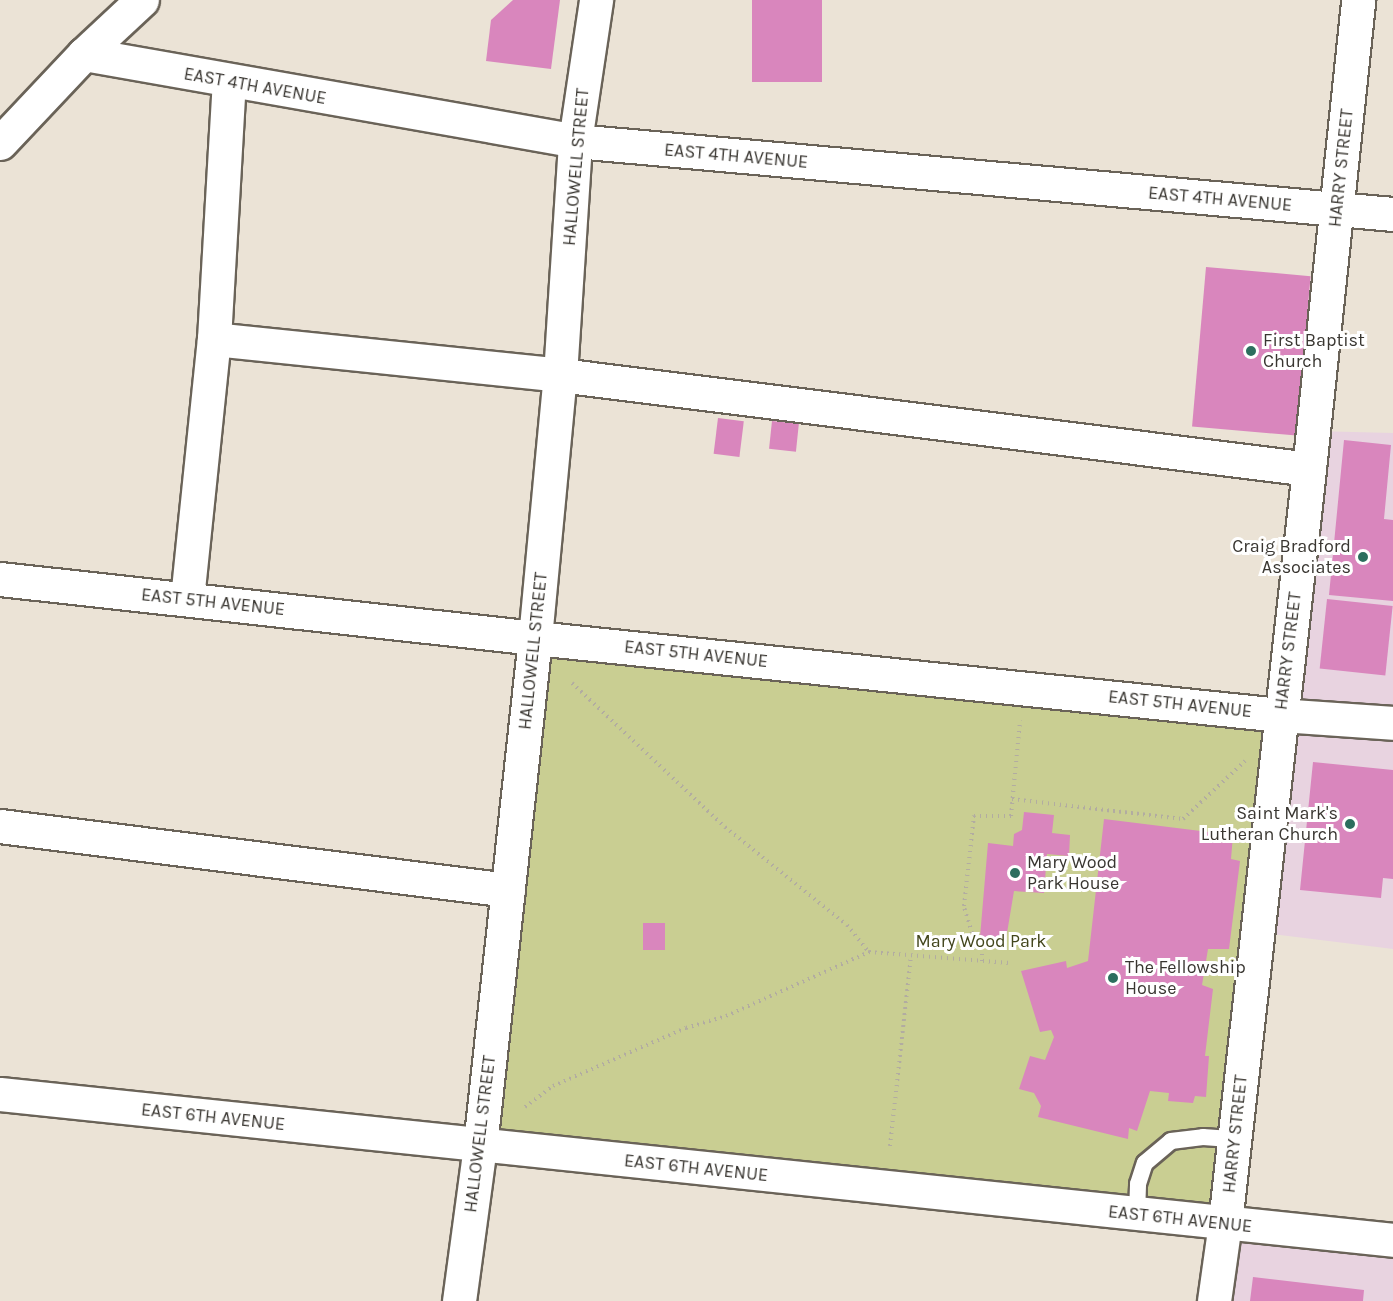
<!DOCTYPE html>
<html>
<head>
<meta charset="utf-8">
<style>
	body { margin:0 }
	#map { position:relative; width:1393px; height:1301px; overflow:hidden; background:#ebe3d6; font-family:Karla,sans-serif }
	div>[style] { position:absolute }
	.commercial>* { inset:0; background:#e8d3e0 }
	.green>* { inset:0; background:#c9ce92; transform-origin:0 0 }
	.building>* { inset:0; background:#d986bd; transform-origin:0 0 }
	.path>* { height:4px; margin-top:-2px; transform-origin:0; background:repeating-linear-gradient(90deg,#b2aca1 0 1.5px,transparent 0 6px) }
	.roads { filter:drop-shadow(2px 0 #6a6358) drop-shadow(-2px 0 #6a6358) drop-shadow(0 2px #6a6358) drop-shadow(0 -2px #6a6358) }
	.service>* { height:16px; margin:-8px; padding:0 8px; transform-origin:8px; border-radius:8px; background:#fff }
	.minor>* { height:33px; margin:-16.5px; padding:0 16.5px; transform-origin:16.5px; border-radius:16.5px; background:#fff }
	.dots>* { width:16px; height:16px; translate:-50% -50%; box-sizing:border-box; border:3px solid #fff; border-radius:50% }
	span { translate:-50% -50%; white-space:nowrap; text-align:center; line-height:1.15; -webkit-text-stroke:6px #fff; paint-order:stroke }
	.street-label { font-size:18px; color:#393631 }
	.poi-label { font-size:18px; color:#393631 }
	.left { translate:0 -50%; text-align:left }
	.right { translate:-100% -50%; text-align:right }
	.park-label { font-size:18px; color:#43461d }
</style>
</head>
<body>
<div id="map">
	<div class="commercial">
		<div style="clip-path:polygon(1313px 431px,1393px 433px,1393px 949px,1257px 932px)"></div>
		<div style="clip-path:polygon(1225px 1223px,1393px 1240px,1393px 1301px,1214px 1301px)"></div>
	</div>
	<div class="green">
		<div style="left:535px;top:638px;width:749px;height:511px;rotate:6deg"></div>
	</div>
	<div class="building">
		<div style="clip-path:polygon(513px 0,560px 0,551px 69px,486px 61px,491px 20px)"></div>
		<div style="left:752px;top:0;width:70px;height:82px"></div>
		<div style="left:1206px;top:267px;width:105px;height:160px;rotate:5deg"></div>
		<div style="left:718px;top:418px;width:26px;height:36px;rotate:7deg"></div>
		<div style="left:772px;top:421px;width:27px;height:28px;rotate:6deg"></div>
		<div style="clip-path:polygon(1344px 440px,1391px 445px,1384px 519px,1393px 520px,1393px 601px,1329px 595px)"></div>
		<div style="left:1327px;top:599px;width:66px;height:70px;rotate:6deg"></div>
		<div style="clip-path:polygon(1313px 762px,1393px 770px,1393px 879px,1383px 878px,1381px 898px,1300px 890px)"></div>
		<div style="clip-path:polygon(1024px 812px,1054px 815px,1052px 833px,1070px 835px,1069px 856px,1047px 854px,1044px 893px,1014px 891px,1006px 939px,980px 937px,988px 843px,1013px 846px,1014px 834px,1022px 830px)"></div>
		<div style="clip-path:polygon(1104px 819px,1233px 835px,1231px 859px,1240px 861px,1229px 949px,1208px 949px,1202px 985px,1213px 989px,1205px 1056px,1209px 1056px,1206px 1097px,1195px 1096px,1193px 1103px,1168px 1101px,1169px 1093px,1150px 1091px,1137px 1131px,1129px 1128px,1128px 1139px,1038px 1117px,1041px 1106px,1034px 1093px,1019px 1089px,1030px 1056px,1045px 1060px,1054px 1037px,1051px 1030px,1040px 1032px,1021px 971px,1066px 961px,1067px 968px,1088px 961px)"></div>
		<div style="left:643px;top:923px;width:22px;height:27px"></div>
		<div style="clip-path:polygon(1253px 1277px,1364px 1290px,1363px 1301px,1250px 1301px)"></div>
	</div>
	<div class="path">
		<div style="left:572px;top:683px;width:210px;rotate:43.3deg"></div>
		<div style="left:725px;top:827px;width:156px;rotate:38.8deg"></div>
		<div style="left:847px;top:925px;width:35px;rotate:51deg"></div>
		<div style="left:869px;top:952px;width:142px;rotate:4.4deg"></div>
		<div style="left:1012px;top:799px;width:172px;rotate:6.7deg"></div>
		<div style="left:1183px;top:819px;width:85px;rotate:-43.1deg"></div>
		<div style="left:982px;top:961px;width:14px;rotate:-90deg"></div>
		<div style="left:982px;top:947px;width:17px;rotate:-126deg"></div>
		<div style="left:972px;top:933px;width:28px;rotate:-107deg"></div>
		<div style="left:964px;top:906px;width:91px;rotate:-83.7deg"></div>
		<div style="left:974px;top:816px;width:37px"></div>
		<div style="left:1011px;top:816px;width:96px;rotate:-84.6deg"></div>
		<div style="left:525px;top:1107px;width:35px;rotate:-37deg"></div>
		<div style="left:553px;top:1086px;width:145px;rotate:-23.6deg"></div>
		<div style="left:686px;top:1028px;width:42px;rotate:-16.7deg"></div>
		<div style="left:726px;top:1016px;width:157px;rotate:-24.1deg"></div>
		<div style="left:890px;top:1146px;width:191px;rotate:-83.7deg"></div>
	</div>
	<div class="roads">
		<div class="service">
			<div style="left:1137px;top:1214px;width:30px;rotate:-88deg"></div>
			<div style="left:1138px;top:1184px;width:22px;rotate:-72deg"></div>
			<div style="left:1145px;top:1163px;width:34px;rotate:-40deg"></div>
			<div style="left:1171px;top:1141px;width:32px;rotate:-7deg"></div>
			<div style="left:1203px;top:1137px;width:31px;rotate:4deg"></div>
		</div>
		<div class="minor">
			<div style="left:84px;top:54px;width:499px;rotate:10deg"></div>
			<div style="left:575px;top:141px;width:821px;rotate:5.1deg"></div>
			<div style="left:0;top:143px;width:122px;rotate:-46.7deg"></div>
			<div style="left:84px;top:54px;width:79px;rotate:-43deg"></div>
			<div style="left:214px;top:339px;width:348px;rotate:5.9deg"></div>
			<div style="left:560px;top:375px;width:755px;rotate:7.15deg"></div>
			<div style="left:0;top:579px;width:538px;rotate:6.29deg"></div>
			<div style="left:535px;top:638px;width:749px;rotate:5.9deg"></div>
			<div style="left:1280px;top:715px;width:113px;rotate:4deg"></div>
			<div style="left:187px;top:599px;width:261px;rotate:-84.1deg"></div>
			<div style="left:214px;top:339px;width:257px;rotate:-86.7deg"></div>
			<div style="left:0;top:826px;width:512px;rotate:7.18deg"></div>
			<div style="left:0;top:1094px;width:1401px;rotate:5.98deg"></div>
			<div style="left:459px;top:1301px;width:156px;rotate:-82.3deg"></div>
			<div style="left:480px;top:1146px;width:511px;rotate:-83.82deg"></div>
			<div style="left:535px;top:638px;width:264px;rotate:-84.6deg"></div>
			<div style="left:560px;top:375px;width:234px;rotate:-86.3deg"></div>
			<div style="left:575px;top:141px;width:143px;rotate:-81.5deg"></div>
			<div style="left:1214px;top:1301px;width:79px;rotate:-82deg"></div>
			<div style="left:1225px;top:1223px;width:759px;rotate:-83.64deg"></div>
			<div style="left:1309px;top:469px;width:472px;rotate:-84deg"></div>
		</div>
	</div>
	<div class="dots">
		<div style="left:1251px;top:351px;background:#2c6e5e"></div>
		<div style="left:1363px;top:557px;background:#2c6e5e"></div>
		<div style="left:1350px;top:824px;background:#2c6e5e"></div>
		<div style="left:1015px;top:873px;background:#2c6e5e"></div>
		<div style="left:1113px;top:978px;background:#2c6e5e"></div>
	</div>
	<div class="street-label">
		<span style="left:255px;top:86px;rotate:10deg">EAST 4TH AVENUE</span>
		<span style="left:736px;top:156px;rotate:5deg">EAST 4TH AVENUE</span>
		<span style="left:576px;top:167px;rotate:-85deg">HALLOWELL STREET</span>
		<span style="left:1341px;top:168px;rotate:-84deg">HARRY STREET</span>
		<span style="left:1220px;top:199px;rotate:5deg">EAST 4TH AVENUE</span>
		<span style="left:213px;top:602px;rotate:6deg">EAST 5TH AVENUE</span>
		<span style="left:533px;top:651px;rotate:-84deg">HALLOWELL STREET</span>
		<span style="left:1288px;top:651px;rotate:-83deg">HARRY STREET</span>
		<span style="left:696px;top:654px;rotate:6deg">EAST 5TH AVENUE</span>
		<span style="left:1180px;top:704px;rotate:6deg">EAST 5TH AVENUE</span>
		<span style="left:213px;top:1117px;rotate:6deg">EAST 6TH AVENUE</span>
		<span style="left:480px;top:1134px;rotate:-83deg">HALLOWELL STREET</span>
		<span style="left:1235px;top:1134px;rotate:-84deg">HARRY STREET</span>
		<span style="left:696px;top:1168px;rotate:6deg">EAST 6TH AVENUE</span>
		<span style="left:1180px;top:1219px;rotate:6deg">EAST 6TH AVENUE</span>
	</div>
	<div class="poi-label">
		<span class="left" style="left:1263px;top:351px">First Baptist<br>Church</span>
		<span class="right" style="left:1351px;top:557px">Craig Bradford<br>Associates</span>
		<span class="right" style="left:1338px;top:824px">Saint Mark's<br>Lutheran Church</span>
		<span class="left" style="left:1027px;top:873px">Mary Wood<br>Park House</span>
		<span class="left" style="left:1125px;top:978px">The Fellowship<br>House</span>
	</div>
	<div class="park-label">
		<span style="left:981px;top:941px">Mary Wood Park</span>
	</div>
</div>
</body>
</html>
